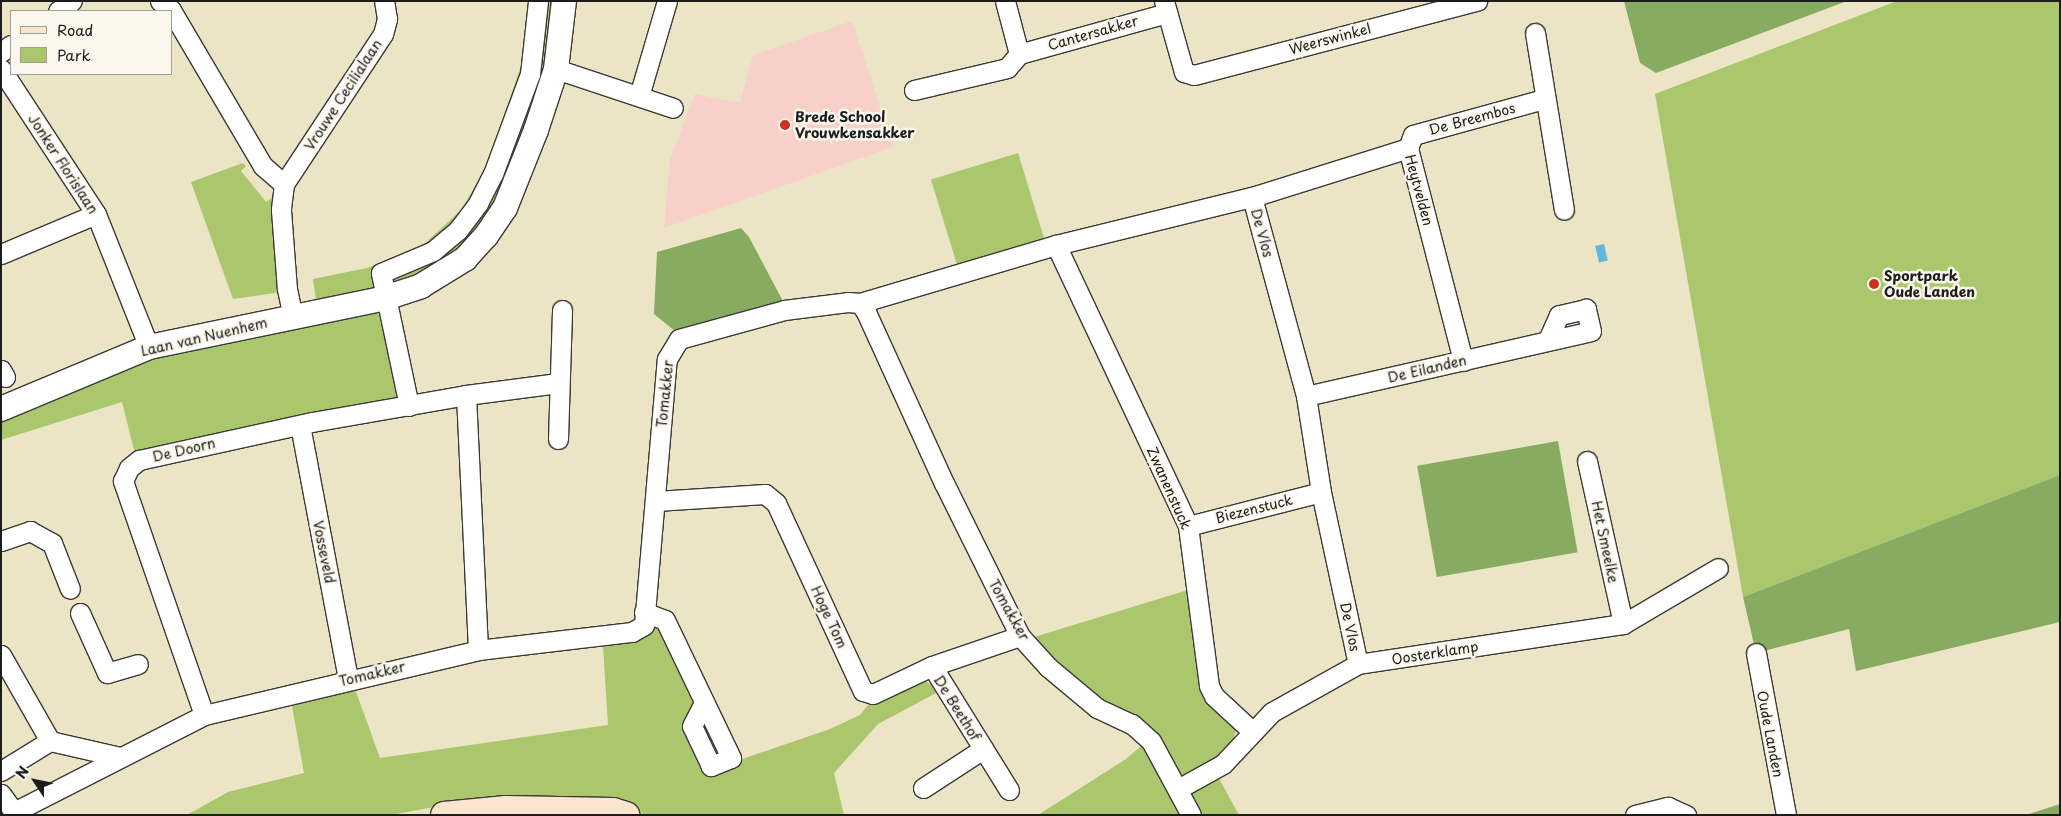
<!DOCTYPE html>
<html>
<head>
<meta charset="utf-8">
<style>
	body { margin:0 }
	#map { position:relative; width:2061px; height:816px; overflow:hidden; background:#ebe4c5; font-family:"Playpen Sans",sans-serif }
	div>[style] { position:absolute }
	.built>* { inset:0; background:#f7d0ca }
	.green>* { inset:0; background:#aac76e; transform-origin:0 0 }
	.forest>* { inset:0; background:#87ac61; transform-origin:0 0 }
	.water>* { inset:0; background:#5fb7dd; transform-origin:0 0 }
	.roads { filter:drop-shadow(1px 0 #3b3a35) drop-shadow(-1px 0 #3b3a35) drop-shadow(0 1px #3b3a35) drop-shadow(0 -1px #3b3a35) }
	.minor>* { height:19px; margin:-9.5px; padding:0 9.5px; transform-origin:9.5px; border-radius:9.5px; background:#fff }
	.tertiary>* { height:24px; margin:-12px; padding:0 12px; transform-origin:12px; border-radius:12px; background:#fff }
	.secondary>* { height:26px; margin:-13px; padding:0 13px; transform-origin:13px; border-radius:13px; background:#fbe5cf }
	.dots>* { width:14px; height:14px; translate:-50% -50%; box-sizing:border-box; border:2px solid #fbf7ec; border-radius:50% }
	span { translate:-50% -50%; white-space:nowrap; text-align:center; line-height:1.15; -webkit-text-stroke:5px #fbf7ec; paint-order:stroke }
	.street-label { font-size:14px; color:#1c1c1c }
	.poi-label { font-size:14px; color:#1c1c1c; font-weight:700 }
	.left { translate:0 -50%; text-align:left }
	.frame { position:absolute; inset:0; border:2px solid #1c1c1c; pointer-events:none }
	.legend { position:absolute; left:10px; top:10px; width:162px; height:65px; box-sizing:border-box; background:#fbf7ec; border:1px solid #a29f99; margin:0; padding:6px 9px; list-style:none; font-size:15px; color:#1c1c1c }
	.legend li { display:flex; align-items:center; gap:10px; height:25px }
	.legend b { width:25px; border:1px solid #a29f99 }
	.north { position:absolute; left:10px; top:756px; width:50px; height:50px; -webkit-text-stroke:4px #fbf7ec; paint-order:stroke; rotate:304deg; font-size:14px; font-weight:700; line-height:20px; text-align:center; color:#1c1c1c }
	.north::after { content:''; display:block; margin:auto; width:18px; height:22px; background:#1c1c1c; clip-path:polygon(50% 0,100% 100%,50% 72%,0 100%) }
</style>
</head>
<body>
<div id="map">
	<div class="built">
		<div style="clip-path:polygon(852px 21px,893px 147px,664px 228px,670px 159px,695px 94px,740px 103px,753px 55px)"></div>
	</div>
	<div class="green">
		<div style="clip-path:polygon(529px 1px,561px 1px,535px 125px,478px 237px,417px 280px,316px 301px,313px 279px,367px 268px,422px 246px,462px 209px,486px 167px,521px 66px)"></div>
		<div style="clip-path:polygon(1897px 1px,2060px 1px,2060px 475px,1743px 597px,1655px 94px)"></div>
		<div style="left:1018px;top:153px;width:91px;height:91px;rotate:73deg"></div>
		<div style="clip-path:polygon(243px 163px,246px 166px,241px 171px,266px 202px,274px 196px,283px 292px,233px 299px,191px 182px)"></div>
		<div style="clip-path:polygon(376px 311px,386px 320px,405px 400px,135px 454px,122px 402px,1px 440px,1px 417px,142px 354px)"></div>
		<div style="clip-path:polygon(1191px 589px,1226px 717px,1236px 731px,1232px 743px,1210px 762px,1239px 815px,1038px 815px,1126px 759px,1155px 734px,1090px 693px,1031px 638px)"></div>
		<div style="clip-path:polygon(659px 625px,694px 706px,710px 770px,830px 729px,860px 715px,872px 700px,924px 680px,940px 691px,878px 724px,834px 773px,844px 815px,649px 815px,612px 807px,472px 800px,391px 815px,187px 815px,228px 792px,304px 773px,292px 706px,355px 689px,380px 758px,608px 725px,603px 646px,634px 641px,650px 626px)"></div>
	</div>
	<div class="forest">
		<div style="clip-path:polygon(1624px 1px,1847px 1px,1656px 73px,1640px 63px)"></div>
		<div style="clip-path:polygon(741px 228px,749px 237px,786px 307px,681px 336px,654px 314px,657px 252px)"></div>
		<div style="left:1558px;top:441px;width:113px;height:143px;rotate:80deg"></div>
		<div style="clip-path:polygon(2060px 475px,2060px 622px,1856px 671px,1849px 629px,1756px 653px,1743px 597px)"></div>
		<div style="clip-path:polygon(2060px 804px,2060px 815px,2026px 815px)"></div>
	</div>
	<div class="water">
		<div style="left:1604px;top:244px;width:17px;height:9px;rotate:77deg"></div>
	</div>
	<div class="roads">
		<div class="minor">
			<div style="left:160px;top:1px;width:14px;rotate:39deg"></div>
			<div style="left:171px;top:10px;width:181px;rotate:59.5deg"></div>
			<div style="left:263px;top:166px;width:28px;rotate:41deg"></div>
			<div style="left:284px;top:184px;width:26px;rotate:97deg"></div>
			<div style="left:281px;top:210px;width:79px;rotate:85.7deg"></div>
			<div style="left:287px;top:289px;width:30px;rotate:78deg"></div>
			<div style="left:1005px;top:1px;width:55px;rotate:75.2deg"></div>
			<div style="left:1164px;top:1px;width:74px;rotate:74.3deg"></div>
			<div style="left:1184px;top:72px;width:10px;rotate:17deg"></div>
			<div style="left:1194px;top:75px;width:293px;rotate:-14.7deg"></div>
			<div style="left:58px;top:11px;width:17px;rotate:-36deg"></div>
			<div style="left:1535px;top:33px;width:179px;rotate:80.7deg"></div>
			<div style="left:1px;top:52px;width:12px;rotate:-35deg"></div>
			<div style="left:1px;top:69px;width:173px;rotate:56.8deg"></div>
			<div style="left:96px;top:214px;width:143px;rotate:68.3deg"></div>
			<div style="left:556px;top:69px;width:123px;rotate:18.4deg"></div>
			<div style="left:914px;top:90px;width:96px;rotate:-13.3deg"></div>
			<div style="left:1007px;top:68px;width:18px;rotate:-49deg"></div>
			<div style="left:1019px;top:54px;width:154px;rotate:-15.5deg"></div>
			<div style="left:639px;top:96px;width:99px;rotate:-73.6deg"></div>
			<div style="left:1408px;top:148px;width:14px;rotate:-69deg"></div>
			<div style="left:1413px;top:135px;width:136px;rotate:-15.4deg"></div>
			<div style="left:284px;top:184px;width:180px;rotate:-56.6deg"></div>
			<div style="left:383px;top:34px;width:16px;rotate:-75deg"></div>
			<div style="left:387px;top:19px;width:18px;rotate:-99deg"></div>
			<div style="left:1252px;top:197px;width:164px;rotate:-17.4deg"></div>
			<div style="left:1408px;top:148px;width:220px;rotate:75.5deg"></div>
			<div style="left:1056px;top:245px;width:310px;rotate:64.8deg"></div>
			<div style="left:1188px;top:526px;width:161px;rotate:82.5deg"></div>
			<div style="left:1209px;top:686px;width:11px;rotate:63deg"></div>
			<div style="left:1214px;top:696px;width:53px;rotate:42.7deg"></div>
			<div style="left:1px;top:254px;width:103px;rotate:-22.8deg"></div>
			<div style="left:860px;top:303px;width:204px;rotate:-16.5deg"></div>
			<div style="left:1056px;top:245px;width:202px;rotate:-13.8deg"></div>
			<div style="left:1252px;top:197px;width:206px;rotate:74.8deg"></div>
			<div style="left:1306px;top:396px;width:97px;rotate:81.1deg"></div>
			<div style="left:1321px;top:492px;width:176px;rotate:77.9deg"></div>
			<div style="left:1px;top:370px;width:8px;rotate:60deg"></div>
			<div style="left:466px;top:395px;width:255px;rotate:87.3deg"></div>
			<div style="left:1306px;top:396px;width:292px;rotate:-12.8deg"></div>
			<div style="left:1591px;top:331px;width:23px;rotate:-103deg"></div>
			<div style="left:1586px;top:309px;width:28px;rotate:167deg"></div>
			<div style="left:1559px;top:315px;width:27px;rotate:114deg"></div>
			<div style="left:409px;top:406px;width:136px;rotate:-101.9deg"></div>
			<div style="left:381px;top:273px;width:56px;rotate:-22.9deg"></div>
			<div style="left:433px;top:251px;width:33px;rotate:-40deg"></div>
			<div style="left:458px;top:230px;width:34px;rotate:-53deg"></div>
			<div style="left:478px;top:203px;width:33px;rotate:-63deg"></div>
			<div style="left:493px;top:174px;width:107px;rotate:-69.7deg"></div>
			<div style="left:530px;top:74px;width:73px;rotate:-83.7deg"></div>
			<div style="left:300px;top:425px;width:258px;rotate:79.3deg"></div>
			<div style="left:558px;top:439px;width:129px;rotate:-88.2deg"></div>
			<div style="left:1587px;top:461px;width:167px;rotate:77.5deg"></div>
			<div style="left:656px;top:501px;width:109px;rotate:-3.7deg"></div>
			<div style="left:765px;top:494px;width:14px;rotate:39deg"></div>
			<div style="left:776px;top:503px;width:207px;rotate:65.2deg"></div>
			<div style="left:863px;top:691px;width:10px;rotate:17deg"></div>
			<div style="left:873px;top:694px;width:65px;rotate:-25.4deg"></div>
			<div style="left:932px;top:666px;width:93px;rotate:-18.8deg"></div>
			<div style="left:1188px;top:526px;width:137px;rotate:-14.3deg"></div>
			<div style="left:1px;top:541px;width:31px;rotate:-19deg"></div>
			<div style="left:30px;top:531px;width:25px;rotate:29deg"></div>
			<div style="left:52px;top:543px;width:49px;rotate:68.6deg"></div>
			<div style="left:644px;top:612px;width:22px;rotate:21deg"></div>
			<div style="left:665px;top:620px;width:153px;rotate:64.4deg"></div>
			<div style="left:731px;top:758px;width:22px;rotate:158deg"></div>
			<div style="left:711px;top:766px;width:44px;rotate:-115.4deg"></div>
			<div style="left:692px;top:726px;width:27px;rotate:-63deg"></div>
			<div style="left:80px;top:613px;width:66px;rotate:65.8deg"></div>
			<div style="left:107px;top:673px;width:32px;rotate:-16deg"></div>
			<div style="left:1756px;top:653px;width:165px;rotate:79.5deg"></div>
			<div style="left:1px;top:655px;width:99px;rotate:60.3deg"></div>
			<div style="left:50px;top:741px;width:72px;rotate:12.9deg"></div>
			<div style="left:932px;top:666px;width:146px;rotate:58.2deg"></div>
			<div style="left:204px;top:715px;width:248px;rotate:-109.1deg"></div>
			<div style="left:123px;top:481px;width:14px;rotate:-65deg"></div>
			<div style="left:129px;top:468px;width:13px;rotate:-39deg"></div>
			<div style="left:139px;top:460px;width:177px;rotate:-12.4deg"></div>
			<div style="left:312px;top:422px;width:156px;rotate:-9.9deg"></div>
			<div style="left:466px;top:395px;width:93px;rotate:-7.4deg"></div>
			<div style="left:1px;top:771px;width:57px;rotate:-31.5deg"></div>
			<div style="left:923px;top:788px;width:72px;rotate:-33deg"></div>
			<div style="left:1178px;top:789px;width:51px;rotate:-29.1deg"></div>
			<div style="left:1223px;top:764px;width:71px;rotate:-46.7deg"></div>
			<div style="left:1272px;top:712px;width:98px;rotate:-29.2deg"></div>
			<div style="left:1358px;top:664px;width:268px;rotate:-8.6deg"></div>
			<div style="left:1623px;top:624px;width:110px;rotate:-30.5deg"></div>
			<div style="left:1px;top:794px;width:22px;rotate:54deg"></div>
			<div style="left:14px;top:812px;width:213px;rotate:-27deg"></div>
			<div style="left:204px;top:715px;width:282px;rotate:-13.3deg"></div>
			<div style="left:478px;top:650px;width:155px;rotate:-6.7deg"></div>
			<div style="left:632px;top:632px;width:14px;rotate:-30deg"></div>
			<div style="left:644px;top:625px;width:267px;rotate:-85.1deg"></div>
			<div style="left:667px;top:359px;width:23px;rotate:-59deg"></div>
			<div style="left:679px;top:339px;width:109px;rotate:-15.4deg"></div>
			<div style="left:784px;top:310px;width:64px;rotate:-7.1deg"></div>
			<div style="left:848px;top:302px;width:12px;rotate:5deg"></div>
			<div style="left:860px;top:303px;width:11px;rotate:56deg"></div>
			<div style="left:866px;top:312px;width:188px;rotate:65.5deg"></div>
			<div style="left:944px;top:483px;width:171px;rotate:63.6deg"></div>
			<div style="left:1020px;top:636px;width:42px;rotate:47.9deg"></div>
			<div style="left:1048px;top:667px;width:64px;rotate:39.9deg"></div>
			<div style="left:1097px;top:708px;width:38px;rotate:25deg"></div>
			<div style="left:1132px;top:724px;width:25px;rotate:42deg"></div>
			<div style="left:1151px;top:741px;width:84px;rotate:61.6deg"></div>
			<div style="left:1635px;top:815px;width:34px;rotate:-14deg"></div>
			<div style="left:1668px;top:807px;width:20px;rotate:24deg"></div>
		</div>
		<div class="tertiary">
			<div style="left:1px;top:409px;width:160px;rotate:-22.7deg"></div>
			<div style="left:149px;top:347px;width:241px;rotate:-11.7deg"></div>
			<div style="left:385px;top:298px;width:38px;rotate:-18deg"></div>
			<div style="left:421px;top:286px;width:52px;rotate:-31.5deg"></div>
			<div style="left:465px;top:259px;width:31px;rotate:-48deg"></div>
			<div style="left:486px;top:236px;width:34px;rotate:-56deg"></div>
			<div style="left:505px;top:208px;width:84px;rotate:-68.3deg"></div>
			<div style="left:536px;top:130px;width:64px;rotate:-71.8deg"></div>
			<div style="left:556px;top:69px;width:68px;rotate:-83.3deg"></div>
		</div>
		<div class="secondary">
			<div style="left:444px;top:815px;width:62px;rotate:-5.5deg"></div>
			<div style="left:506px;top:809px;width:107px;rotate:1.1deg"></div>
			<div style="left:613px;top:811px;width:14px;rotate:17deg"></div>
		</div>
	</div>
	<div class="dots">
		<div style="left:785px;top:125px;background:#c8321e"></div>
		<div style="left:1874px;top:284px;background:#c8321e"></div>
	</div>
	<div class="street-label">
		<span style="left:1093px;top:33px;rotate:-16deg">Cantersakker</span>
		<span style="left:1330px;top:39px;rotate:-15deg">Weerswinkel</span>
		<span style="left:343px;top:95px;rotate:-57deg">Vrouwe Cecilialaan</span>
		<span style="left:1472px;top:119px;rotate:-15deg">De Breembos</span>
		<span style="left:63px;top:164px;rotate:57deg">Jonker Florislaan</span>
		<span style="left:1419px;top:190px;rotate:75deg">Heytvelden</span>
		<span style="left:1262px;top:233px;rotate:75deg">De Vlos</span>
		<span style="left:204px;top:337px;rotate:-13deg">Laan van Nuenhem</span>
		<span style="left:1427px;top:369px;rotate:-13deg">De Eilanden</span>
		<span style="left:665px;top:394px;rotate:-84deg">Tomakker</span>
		<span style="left:184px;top:450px;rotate:-13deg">De Doorn</span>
		<span style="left:1169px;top:488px;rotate:66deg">Zwanenstuck</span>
		<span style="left:1254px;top:509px;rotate:-14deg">Biezenstuck</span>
		<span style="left:1605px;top:542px;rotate:78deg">Het Smeelke</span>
		<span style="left:324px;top:552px;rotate:79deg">Vosseveld</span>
		<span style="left:1009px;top:610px;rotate:61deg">Tomakker</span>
		<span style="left:829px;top:617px;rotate:65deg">Hoge Tom</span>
		<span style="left:1350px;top:627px;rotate:78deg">De Vlos</span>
		<span style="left:1435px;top:653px;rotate:-9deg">Oosterklamp</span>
		<span style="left:372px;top:674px;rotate:-13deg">Tomakker</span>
		<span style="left:957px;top:708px;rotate:58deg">De Beethof</span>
		<span style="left:1770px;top:734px;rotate:79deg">Oude Landen</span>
	</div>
	<div class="poi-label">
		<span class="left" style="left:795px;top:125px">Brede School<br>Vrouwkensakker</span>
		<span class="left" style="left:1884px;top:284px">Sportpark<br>Oude Landen</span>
	</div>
	<div class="frame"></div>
	<ul class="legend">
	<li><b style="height:6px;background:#fbe5cf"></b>Road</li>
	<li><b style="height:14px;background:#aac76e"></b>Park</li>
	</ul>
	<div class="north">N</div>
</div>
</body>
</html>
